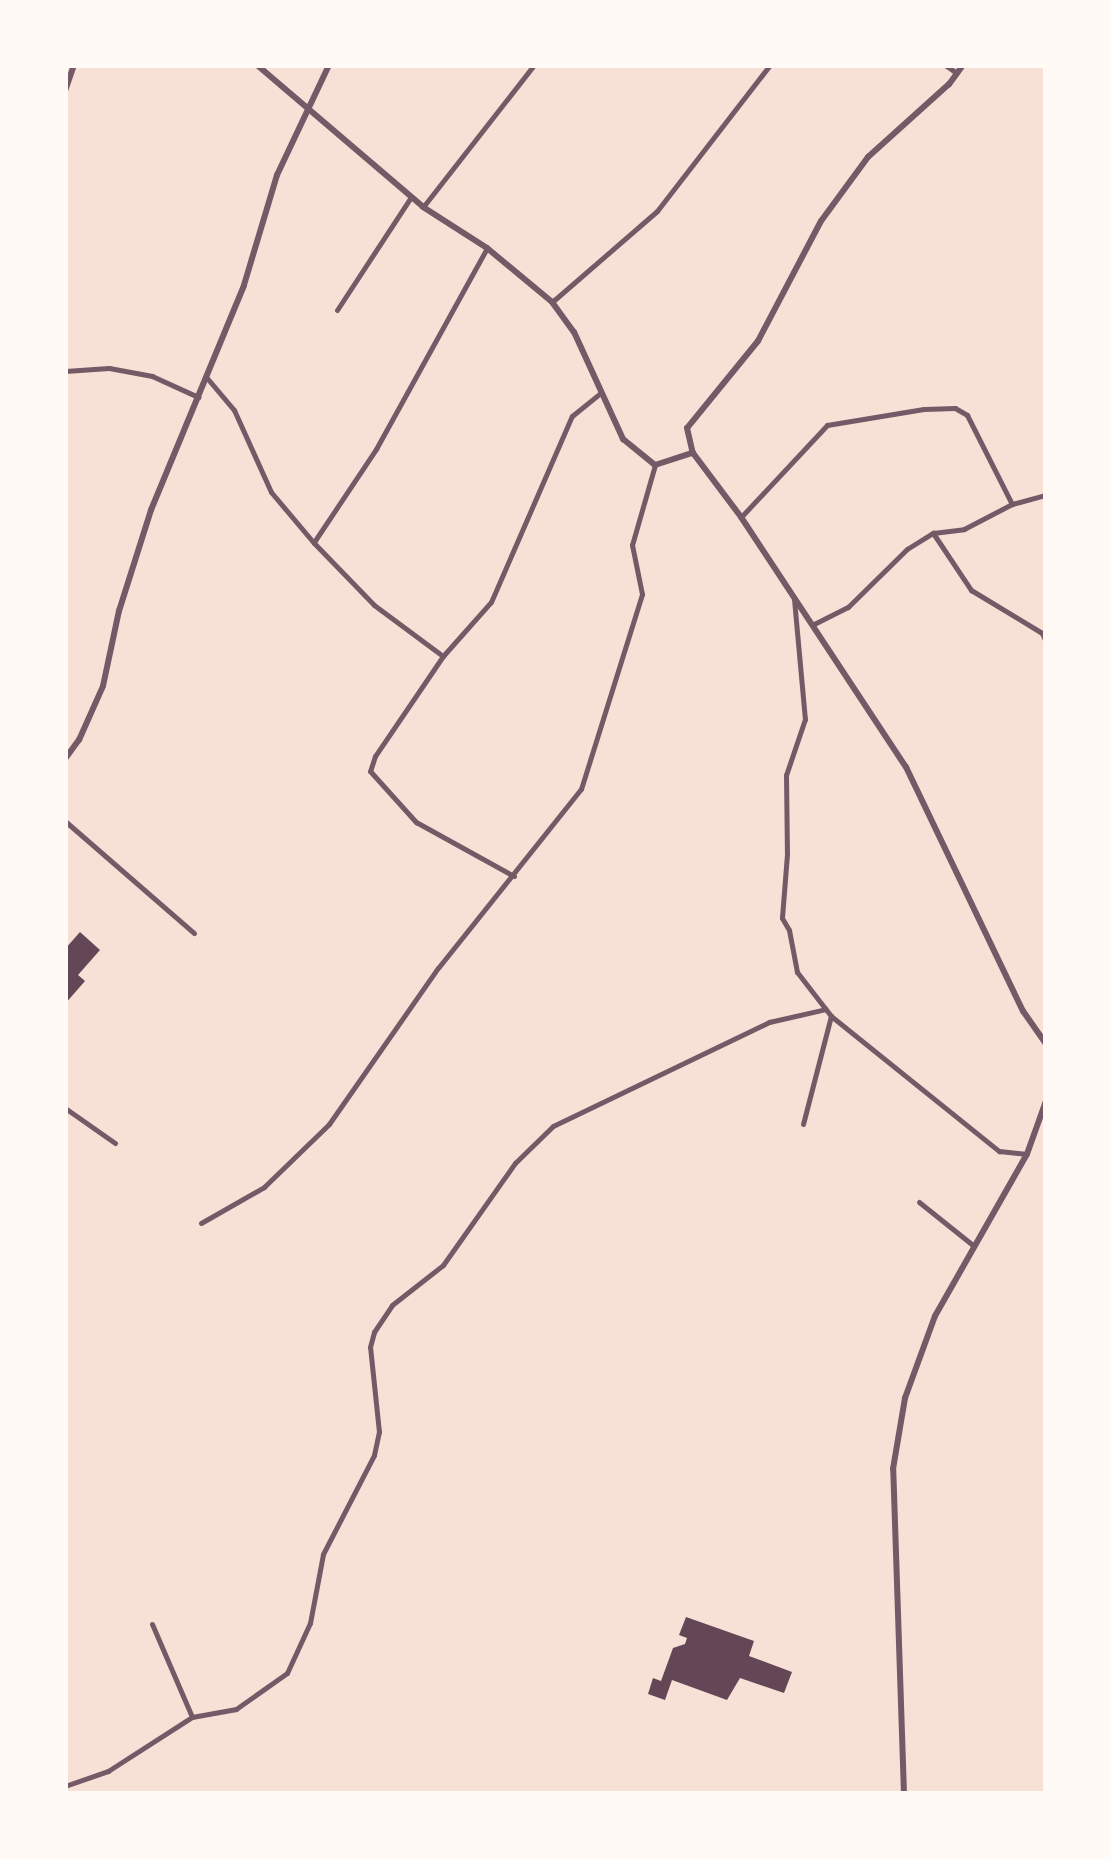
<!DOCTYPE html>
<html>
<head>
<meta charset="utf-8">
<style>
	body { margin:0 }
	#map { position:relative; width:1111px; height:1859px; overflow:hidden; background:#f7e1d7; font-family:"Fira Sans Condensed",sans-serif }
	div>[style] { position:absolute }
	.building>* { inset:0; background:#644757 }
	.minor>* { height:5px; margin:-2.5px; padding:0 2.5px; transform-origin:2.5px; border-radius:2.5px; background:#755966 }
	.tertiary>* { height:6px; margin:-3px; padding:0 3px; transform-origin:3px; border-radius:3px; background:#755966 }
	span { translate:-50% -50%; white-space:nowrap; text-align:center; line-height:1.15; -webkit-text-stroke:8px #fffaf5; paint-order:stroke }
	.frame { position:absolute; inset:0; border:68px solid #fffaf5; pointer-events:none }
</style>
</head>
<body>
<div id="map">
	<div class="building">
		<div style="clip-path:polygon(80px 932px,100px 950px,78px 975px,85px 981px,65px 1004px,65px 949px)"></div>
		<div style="clip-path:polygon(686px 1617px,754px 1641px,749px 1656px,792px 1672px,784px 1693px,740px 1678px,727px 1700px,672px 1680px,665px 1700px,648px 1694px,653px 1678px,661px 1681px,673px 1648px,685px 1644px,687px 1638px,679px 1635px)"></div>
	</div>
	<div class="minor">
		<div style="left:945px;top:65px;width:14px;rotate:34deg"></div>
		<div style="left:423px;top:207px;width:180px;rotate:-52deg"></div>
		<div style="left:552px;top:302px;width:139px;rotate:-40.9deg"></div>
		<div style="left:657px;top:211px;width:185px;rotate:-52.3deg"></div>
		<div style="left:337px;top:310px;width:135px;rotate:-56.8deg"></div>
		<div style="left:65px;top:371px;width:44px;rotate:-3.9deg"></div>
		<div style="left:109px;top:368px;width:44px;rotate:10.5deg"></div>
		<div style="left:152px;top:376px;width:51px;rotate:24.5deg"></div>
		<div style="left:207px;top:378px;width:42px;rotate:49.8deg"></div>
		<div style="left:234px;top:410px;width:90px;rotate:65.7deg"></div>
		<div style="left:271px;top:492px;width:67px;rotate:49.9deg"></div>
		<div style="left:314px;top:543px;width:86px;rotate:45.9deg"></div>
		<div style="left:374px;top:605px;width:86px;rotate:36.5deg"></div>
		<div style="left:443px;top:656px;width:72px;rotate:-48.4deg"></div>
		<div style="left:491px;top:602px;width:203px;rotate:-66.5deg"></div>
		<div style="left:572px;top:416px;width:36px;rotate:-39deg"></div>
		<div style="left:741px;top:517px;width:126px;rotate:-46.9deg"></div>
		<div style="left:827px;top:425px;width:98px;rotate:-9.4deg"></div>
		<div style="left:924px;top:409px;width:31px;rotate:-2deg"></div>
		<div style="left:955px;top:408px;width:14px;rotate:30deg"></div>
		<div style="left:967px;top:415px;width:100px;rotate:63.2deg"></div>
		<div style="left:933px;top:533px;width:69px;rotate:56.3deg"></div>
		<div style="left:971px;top:590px;width:83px;rotate:31.2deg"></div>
		<div style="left:1042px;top:633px;width:10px;rotate:66deg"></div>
		<div style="left:314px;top:542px;width:112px;rotate:-56.3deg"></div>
		<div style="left:376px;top:449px;width:230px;rotate:-61.1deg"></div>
		<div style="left:794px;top:599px;width:121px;rotate:84.8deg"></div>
		<div style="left:805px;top:719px;width:59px;rotate:108.7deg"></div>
		<div style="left:786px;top:775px;width:79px;rotate:89.3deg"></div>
		<div style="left:787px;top:854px;width:64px;rotate:94.5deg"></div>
		<div style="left:782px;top:918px;width:14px;rotate:60deg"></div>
		<div style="left:789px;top:930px;width:43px;rotate:79.2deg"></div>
		<div style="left:797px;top:972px;width:56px;rotate:52.3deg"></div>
		<div style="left:831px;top:1016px;width:216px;rotate:38.8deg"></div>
		<div style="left:999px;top:1151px;width:28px;rotate:6deg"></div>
		<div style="left:812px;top:625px;width:40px;rotate:-26.6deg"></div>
		<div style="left:848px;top:607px;width:83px;rotate:-44.5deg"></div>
		<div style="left:907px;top:549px;width:31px;rotate:-32deg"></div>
		<div style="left:933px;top:533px;width:31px;rotate:-7deg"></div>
		<div style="left:964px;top:529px;width:54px;rotate:-27.5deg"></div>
		<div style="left:1012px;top:504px;width:35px;rotate:-15deg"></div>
		<div style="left:443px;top:656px;width:121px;rotate:124.2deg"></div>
		<div style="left:375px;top:756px;width:16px;rotate:108deg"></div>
		<div style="left:370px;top:771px;width:69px;rotate:48deg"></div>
		<div style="left:416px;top:822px;width:112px;rotate:28.9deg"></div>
		<div style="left:65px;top:821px;width:171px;rotate:41deg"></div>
		<div style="left:65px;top:1108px;width:61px;rotate:35deg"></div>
		<div style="left:803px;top:1124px;width:112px;rotate:-75.5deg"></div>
		<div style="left:919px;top:1202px;width:70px;rotate:38.7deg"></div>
		<div style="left:201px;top:1223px;width:73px;rotate:-29.7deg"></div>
		<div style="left:264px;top:1187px;width:91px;rotate:-44.1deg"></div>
		<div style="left:329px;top:1124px;width:190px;rotate:-55.1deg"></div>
		<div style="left:438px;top:968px;width:229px;rotate:-51.4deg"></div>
		<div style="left:581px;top:789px;width:204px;rotate:-72.6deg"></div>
		<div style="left:642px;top:594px;width:50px;rotate:-101.5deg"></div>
		<div style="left:632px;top:545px;width:83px;rotate:-74deg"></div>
		<div style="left:152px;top:1624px;width:101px;rotate:66.7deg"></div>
		<div style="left:65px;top:1786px;width:46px;rotate:-19.2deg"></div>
		<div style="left:108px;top:1771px;width:100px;rotate:-32.7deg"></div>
		<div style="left:192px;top:1717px;width:45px;rotate:-10.3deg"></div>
		<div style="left:236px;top:1709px;width:62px;rotate:-35.2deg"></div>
		<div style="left:287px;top:1673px;width:55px;rotate:-65.3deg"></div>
		<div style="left:310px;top:1623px;width:70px;rotate:-79.3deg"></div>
		<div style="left:323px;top:1554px;width:111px;rotate:-62.7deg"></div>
		<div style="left:374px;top:1455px;width:24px;rotate:-78deg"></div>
		<div style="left:379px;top:1432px;width:85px;rotate:-96deg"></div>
		<div style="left:370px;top:1347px;width:16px;rotate:-75deg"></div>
		<div style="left:374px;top:1332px;width:32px;rotate:-56deg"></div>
		<div style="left:392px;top:1305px;width:65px;rotate:-38.1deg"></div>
		<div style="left:443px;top:1265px;width:125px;rotate:-54.8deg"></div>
		<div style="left:515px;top:1163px;width:53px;rotate:-44.2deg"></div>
		<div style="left:553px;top:1126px;width:240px;rotate:-25.7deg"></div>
		<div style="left:769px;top:1022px;width:58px;rotate:-12.8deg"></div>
	</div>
	<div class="tertiary">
		<div style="left:257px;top:65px;width:218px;rotate:40.5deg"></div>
		<div style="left:423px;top:207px;width:76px;rotate:32.6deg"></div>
		<div style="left:487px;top:248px;width:85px;rotate:39.7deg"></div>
		<div style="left:552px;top:302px;width:37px;rotate:54deg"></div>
		<div style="left:574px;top:332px;width:118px;rotate:65.4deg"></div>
		<div style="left:623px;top:439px;width:41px;rotate:39.1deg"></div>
		<div style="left:655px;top:465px;width:40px;rotate:-18deg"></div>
		<div style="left:963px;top:65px;width:24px;rotate:126deg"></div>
		<div style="left:949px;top:84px;width:109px;rotate:138deg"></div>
		<div style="left:868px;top:157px;width:79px;rotate:126.3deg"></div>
		<div style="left:821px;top:221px;width:136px;rotate:117.7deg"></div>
		<div style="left:758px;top:341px;width:112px;rotate:129.2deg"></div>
		<div style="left:687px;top:428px;width:26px;rotate:77deg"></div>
		<div style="left:693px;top:453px;width:80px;rotate:53.1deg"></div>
		<div style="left:741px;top:517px;width:300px;rotate:56.6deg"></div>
		<div style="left:906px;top:767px;width:271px;rotate:64.4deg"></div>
		<div style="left:1023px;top:1011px;width:40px;rotate:55.1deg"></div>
		<div style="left:65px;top:91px;width:28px;rotate:-71deg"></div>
		<div style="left:65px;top:759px;width:24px;rotate:-54deg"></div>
		<div style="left:79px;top:740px;width:59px;rotate:-66deg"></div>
		<div style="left:103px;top:686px;width:77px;rotate:-78deg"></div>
		<div style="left:119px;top:611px;width:106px;rotate:-72.4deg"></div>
		<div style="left:151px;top:510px;width:243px;rotate:-67.5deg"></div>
		<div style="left:244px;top:285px;width:115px;rotate:-73.3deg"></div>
		<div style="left:277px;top:175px;width:122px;rotate:-64.7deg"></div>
		<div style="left:904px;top:1794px;width:325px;rotate:-91.9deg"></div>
		<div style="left:893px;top:1469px;width:72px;rotate:-80.4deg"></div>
		<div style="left:905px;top:1398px;width:87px;rotate:-69.9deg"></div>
		<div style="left:935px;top:1316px;width:186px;rotate:-60.4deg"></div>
		<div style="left:1027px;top:1154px;width:56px;rotate:-70.3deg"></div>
	</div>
	<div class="frame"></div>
</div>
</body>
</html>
